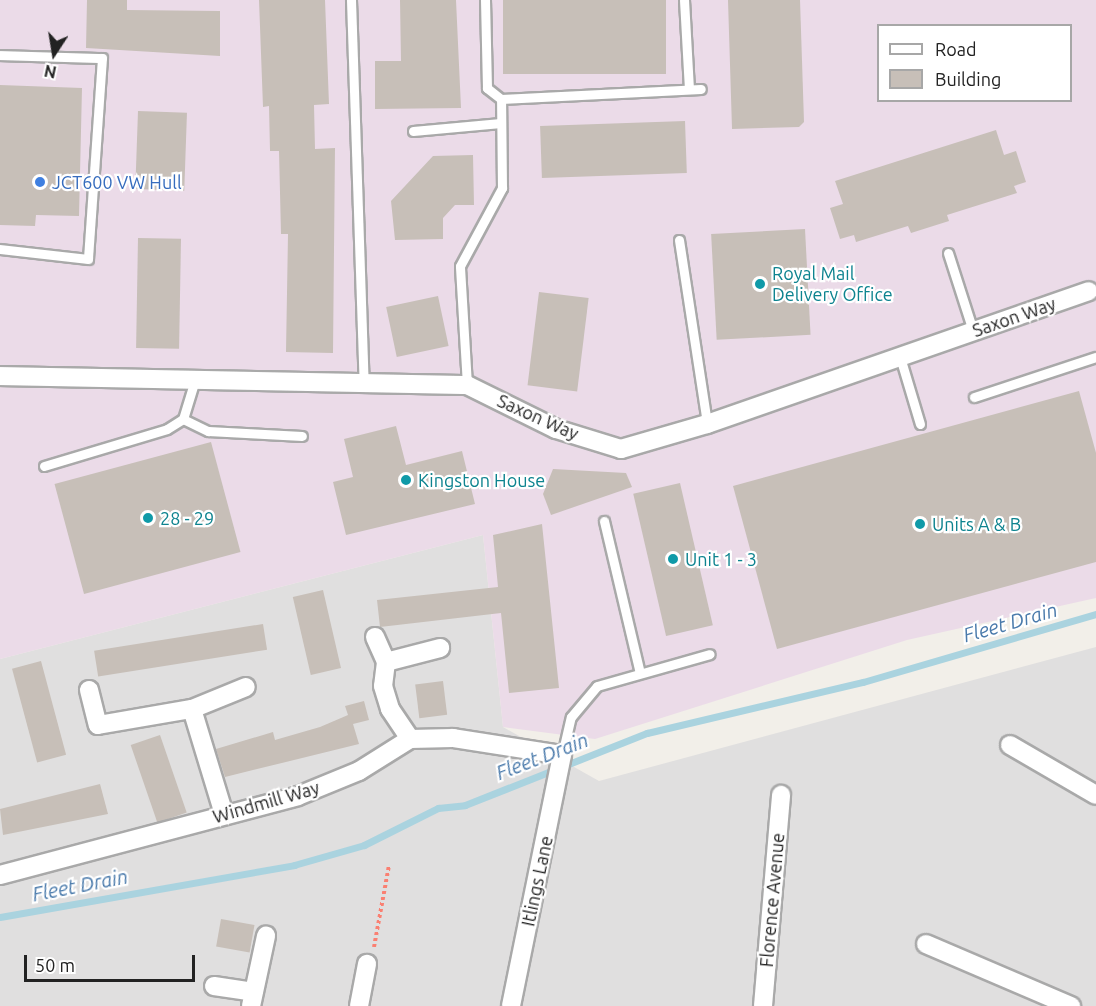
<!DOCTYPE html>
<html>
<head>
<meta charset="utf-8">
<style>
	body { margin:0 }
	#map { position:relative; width:1096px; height:1006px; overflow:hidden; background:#f2efe9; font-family:Ubuntu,sans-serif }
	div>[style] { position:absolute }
	.residential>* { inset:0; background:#e0dfdf }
	.industrial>* { inset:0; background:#ebdbe8 }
	.stream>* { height:7px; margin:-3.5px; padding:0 3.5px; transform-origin:3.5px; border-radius:3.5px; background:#aad3df }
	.building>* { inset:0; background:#c7bfb8; transform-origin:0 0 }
	.path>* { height:4px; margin-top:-2px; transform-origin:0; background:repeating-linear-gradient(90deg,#fa8072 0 3px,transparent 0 6px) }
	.roads { filter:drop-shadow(2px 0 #a9a9a9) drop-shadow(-2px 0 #a9a9a9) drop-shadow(0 2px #a9a9a9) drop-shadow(0 -2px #a9a9a9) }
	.lane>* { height:9px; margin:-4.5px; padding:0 4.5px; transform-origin:4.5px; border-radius:4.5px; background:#fff }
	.street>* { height:18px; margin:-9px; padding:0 9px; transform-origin:9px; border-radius:9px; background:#fff }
	.dots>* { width:16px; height:16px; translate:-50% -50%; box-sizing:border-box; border:3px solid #fff; border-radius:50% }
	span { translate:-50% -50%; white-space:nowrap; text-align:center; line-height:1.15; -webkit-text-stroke:4.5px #fff; paint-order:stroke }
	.shop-label { font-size:18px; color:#366cbe }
	.left { translate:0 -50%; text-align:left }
	.culture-label { font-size:18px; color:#0d838f }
	.street-label { font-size:18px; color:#222 }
	.water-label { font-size:20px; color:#4a7aab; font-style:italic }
	.legend { position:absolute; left:877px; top:24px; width:195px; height:78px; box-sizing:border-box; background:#fff; border:2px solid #a7a7a7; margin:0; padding:8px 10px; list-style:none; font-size:18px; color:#222 }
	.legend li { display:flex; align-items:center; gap:12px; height:30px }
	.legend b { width:30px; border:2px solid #a7a7a7 }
	.north { position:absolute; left:24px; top:24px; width:60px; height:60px; -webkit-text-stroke:4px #fff; paint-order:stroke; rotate:192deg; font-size:16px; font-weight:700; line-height:24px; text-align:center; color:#222 }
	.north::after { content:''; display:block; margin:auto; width:21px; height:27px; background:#222; clip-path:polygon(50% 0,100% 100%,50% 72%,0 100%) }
	.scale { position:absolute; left:24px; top:955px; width:171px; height:27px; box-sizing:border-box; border:3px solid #222; border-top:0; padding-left:8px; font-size:18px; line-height:21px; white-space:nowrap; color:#222; -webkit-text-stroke:4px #fff; paint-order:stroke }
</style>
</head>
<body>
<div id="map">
	<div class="residential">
		<div style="clip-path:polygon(483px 535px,503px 727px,599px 781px,1096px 647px,1096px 1006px,0 1006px,0 659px)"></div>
	</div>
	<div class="industrial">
		<div style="clip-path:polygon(evenodd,0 0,1096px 0,1096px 598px,907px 640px,595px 739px,503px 727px,483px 535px,0 659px,0 0,878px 26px,1070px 26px,1070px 100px,878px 100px,878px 26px)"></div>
	</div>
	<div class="stream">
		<div style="left:0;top:917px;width:299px;rotate:-10deg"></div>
		<div style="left:294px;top:865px;width:73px;rotate:-15.9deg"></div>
		<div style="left:364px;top:845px;width:83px;rotate:-26.6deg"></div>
		<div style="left:438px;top:808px;width:27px;rotate:-6deg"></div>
		<div style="left:465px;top:805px;width:196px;rotate:-21.6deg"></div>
		<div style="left:647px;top:733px;width:222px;rotate:-13.3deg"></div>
		<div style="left:863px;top:682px;width:243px;rotate:-16.3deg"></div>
	</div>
	<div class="building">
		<div style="clip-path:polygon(87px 0,127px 0,127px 10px,220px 11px,220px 56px,86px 48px)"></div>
		<div style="clip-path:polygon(259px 0,325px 0,329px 104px,314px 105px,315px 149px,335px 148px,333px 353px,286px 352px,288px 234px,281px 234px,279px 151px,270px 151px,269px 106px,263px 107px)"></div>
		<div style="clip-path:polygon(400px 0,456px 0,461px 108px,375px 109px,375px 61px,401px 61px)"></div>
		<div style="left:503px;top:0;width:163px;height:74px"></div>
		<div style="clip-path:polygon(728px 0,800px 0,804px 122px,799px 127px,732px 129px)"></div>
		<div style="clip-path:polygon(0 85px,82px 88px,79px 216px,36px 215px,35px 226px,0 225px)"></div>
		<div style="left:138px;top:111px;width:49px;height:78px;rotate:2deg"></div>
		<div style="left:685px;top:121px;width:52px;height:145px;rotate:88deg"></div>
		<div style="clip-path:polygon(996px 130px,1004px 155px,1016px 151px,1026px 182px,1014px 186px,1017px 193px,947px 215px,949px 221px,911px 233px,908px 226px,856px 242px,854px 235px,840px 239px,830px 208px,843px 204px,835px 181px)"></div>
		<div style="clip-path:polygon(473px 155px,474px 205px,455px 205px,443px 218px,443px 239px,395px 240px,391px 201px,433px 156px)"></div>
		<div style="left:805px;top:229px;width:106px;height:94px;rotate:87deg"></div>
		<div style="left:138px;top:238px;width:43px;height:110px;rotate:1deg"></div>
		<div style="left:539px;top:292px;width:50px;height:94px;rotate:7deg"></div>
		<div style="left:438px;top:296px;width:51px;height:53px;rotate:78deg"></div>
		<div style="clip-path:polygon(1079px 391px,1096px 453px,1096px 562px,777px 649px,733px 486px)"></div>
		<div style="clip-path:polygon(396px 426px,406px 465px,462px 451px,475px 504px,346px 535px,333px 482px,353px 477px,344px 439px)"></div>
		<div style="left:211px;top:442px;width:114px;height:162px;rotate:75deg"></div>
		<div style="clip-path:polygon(553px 469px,626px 473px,632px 487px,551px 515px,543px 494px)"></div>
		<div style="left:680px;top:483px;width:146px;height:48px;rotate:77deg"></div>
		<div style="clip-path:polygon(542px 524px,559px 688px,509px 693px,501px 613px,380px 627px,377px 600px,498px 587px,493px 535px)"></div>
		<div style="left:323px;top:590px;width:80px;height:31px;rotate:77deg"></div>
		<div style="left:263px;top:624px;width:26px;height:171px;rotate:81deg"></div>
		<div style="left:41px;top:661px;width:97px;height:30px;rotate:75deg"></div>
		<div style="left:443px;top:681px;width:34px;height:28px;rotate:83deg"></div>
		<div style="clip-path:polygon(364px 701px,369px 720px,353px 724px,359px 744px,225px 777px,216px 749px,273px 732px,275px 740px,320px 727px,348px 715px,345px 706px)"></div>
		<div style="left:160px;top:735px;width:82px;height:31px;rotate:71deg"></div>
		<div style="clip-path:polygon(100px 784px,108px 814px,3px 835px,0 809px)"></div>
		<div style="left:221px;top:919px;width:34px;height:28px;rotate:10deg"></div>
	</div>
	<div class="path">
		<div style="left:374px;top:947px;width:83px;rotate:-79.6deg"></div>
	</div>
	<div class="roads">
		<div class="lane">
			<div style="left:351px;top:0;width:385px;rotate:88.1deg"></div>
			<div style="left:684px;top:0;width:89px;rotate:86.8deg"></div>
			<div style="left:0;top:55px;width:102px;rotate:1.7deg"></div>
			<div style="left:102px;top:58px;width:201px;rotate:94deg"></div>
			<div style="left:88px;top:259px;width:89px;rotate:-173.5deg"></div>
			<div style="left:501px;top:99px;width:200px;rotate:-2.9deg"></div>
			<div style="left:413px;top:131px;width:88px;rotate:-5.2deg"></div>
			<div style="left:679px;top:240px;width:186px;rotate:81.3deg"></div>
			<div style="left:948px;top:253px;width:82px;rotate:72.2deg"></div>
			<div style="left:900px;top:357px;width:70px;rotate:73.4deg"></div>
			<div style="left:467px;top:385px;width:119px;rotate:-93.4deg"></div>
			<div style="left:460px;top:266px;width:89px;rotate:-61.7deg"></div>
			<div style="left:502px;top:188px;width:89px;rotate:-90.6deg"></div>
			<div style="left:501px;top:99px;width:18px;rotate:-142deg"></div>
			<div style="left:487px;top:88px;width:88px;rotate:-91.3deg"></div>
			<div style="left:974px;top:397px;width:128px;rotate:-18.2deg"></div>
			<div style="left:183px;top:419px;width:28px;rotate:26deg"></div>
			<div style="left:208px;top:431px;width:94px;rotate:3deg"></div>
			<div style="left:44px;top:466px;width:128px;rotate:-16.7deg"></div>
			<div style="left:167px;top:429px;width:19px;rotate:-32deg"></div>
			<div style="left:183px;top:419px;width:39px;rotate:-73deg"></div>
			<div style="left:604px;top:521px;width:156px;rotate:76.7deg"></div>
			<div style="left:562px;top:755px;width:39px;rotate:-77deg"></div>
			<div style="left:571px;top:717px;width:40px;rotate:-50deg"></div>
			<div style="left:597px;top:686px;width:117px;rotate:-15.8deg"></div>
		</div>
		<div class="street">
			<div style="left:0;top:376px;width:467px;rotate:1.1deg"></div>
			<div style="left:467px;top:385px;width:99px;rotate:26.3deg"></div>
			<div style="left:556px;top:429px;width:68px;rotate:17.1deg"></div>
			<div style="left:621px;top:449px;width:90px;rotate:-16.2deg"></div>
			<div style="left:707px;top:424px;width:404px;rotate:-19.2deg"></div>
			<div style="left:375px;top:637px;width:27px;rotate:66deg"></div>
			<div style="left:386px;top:662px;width:24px;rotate:97deg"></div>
			<div style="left:383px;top:686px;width:24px;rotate:73deg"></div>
			<div style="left:390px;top:709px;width:36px;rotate:56deg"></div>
			<div style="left:386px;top:662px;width:56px;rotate:-14.5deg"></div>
			<div style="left:89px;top:690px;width:36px;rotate:76deg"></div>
			<div style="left:98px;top:725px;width:95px;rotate:-9.7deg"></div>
			<div style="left:192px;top:709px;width:58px;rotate:-22.2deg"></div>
			<div style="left:192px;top:709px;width:110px;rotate:73.1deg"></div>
			<div style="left:1010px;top:745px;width:99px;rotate:30.2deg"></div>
			<div style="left:0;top:875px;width:308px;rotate:-14.8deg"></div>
			<div style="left:298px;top:796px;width:66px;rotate:-22.3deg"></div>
			<div style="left:359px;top:771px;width:60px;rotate:-32.1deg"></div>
			<div style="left:410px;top:739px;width:43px;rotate:-1.3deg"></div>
			<div style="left:453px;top:738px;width:110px;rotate:8.9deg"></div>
			<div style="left:562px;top:755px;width:256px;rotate:101.5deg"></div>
			<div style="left:926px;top:944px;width:158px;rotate:23.2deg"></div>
			<div style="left:214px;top:986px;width:40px;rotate:8.5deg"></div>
			<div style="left:251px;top:1006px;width:72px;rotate:-77.9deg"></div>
			<div style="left:359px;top:1006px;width:43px;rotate:-79.2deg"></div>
			<div style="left:763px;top:1006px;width:212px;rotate:-85.1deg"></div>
		</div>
	</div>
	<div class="dots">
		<div style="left:40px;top:182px;background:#3f7fe0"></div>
		<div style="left:760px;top:284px;background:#0f9aa8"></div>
		<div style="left:406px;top:480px;background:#0f9aa8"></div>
		<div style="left:148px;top:518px;background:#0f9aa8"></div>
		<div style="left:920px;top:524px;background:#0f9aa8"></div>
		<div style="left:673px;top:559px;background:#0f9aa8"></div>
	</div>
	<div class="shop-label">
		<span class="left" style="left:52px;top:182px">JCT600 VW Hull</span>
	</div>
	<div class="culture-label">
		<span class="left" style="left:772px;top:284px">Royal Mail<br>Delivery Office</span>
		<span class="left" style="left:418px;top:480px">Kingston House</span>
		<span class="left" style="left:160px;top:518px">28 - 29</span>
		<span class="left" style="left:932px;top:524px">Units A &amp; B</span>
		<span class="left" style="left:685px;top:559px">Unit 1 - 3</span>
	</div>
	<div class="street-label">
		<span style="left:1014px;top:317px;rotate:-19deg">Saxon Way</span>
		<span style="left:538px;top:417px;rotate:24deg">Saxon Way</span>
		<span style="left:266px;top:802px;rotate:-16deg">Windmill Way</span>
		<span style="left:537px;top:881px;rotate:-78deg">Itlings Lane</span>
		<span style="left:772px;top:900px;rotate:-85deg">Florence Avenue</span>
	</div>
	<div class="water-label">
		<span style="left:1010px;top:622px;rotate:-16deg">Fleet Drain</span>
		<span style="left:542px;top:756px;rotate:-21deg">Fleet Drain</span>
		<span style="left:80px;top:885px;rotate:-11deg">Fleet Drain</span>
	</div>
	<ul class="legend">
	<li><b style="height:8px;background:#fff"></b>Road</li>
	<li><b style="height:16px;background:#c7bfb8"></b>Building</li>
	</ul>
	<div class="north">N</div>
	<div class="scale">50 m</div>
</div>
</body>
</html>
